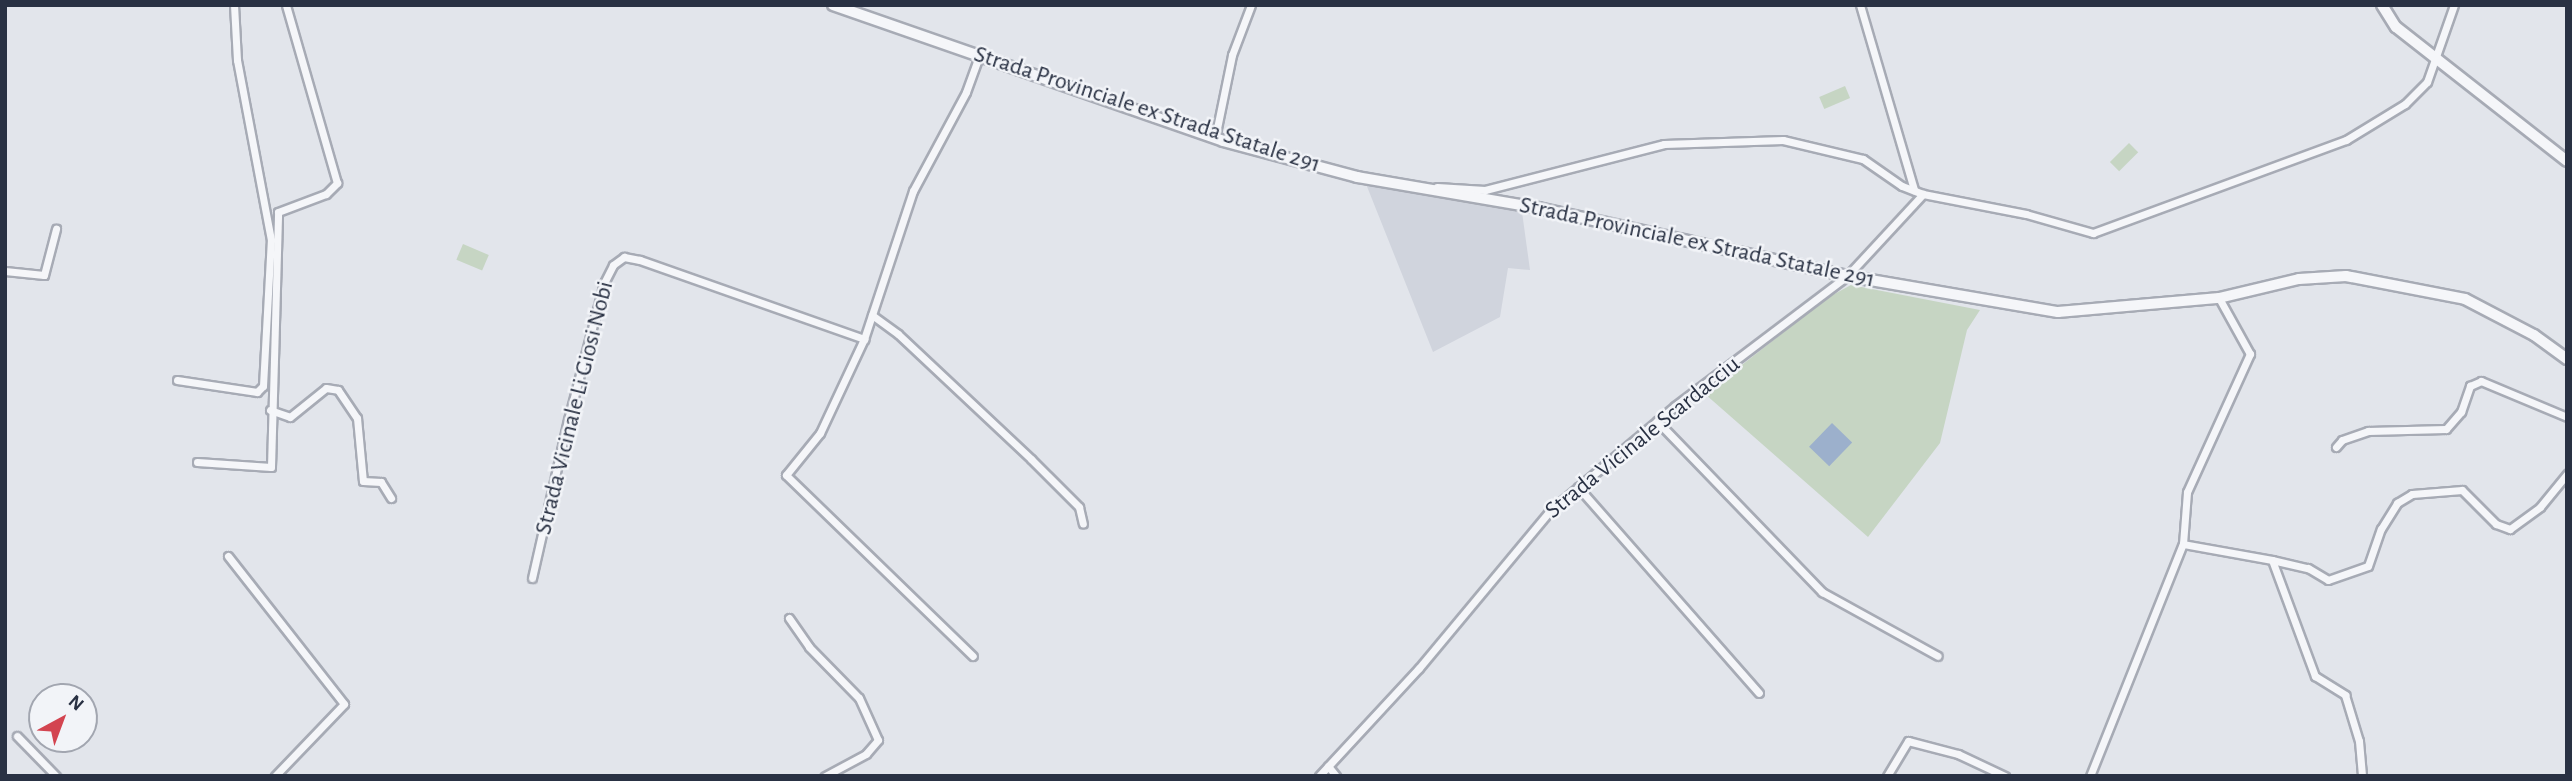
<!DOCTYPE html>
<html>
<head>
<meta charset="utf-8">
<style>
	body { margin:0 }
	#map { position:relative; width:2572px; height:781px; overflow:hidden; background:#e2e5eb; font-family:"Alegreya Sans",sans-serif }
	div>[style] { position:absolute }
	.built>* { inset:0; background:#d0d4dd }
	.green>* { inset:0; background:#c6d5c3; transform-origin:0 0 }
	.water>* { inset:0; background:#9cb0cc; transform-origin:0 0 }
	.roads { filter:drop-shadow(2px 0 #a7abb5) drop-shadow(-2px 0 #a7abb5) drop-shadow(0 2px #a7abb5) drop-shadow(0 -2px #a7abb5) }
	.minor>* { height:7px; margin:-3.5px; padding:0 3.5px; transform-origin:3.5px; border-radius:3.5px; background:#f5f6f9 }
	.tertiary>* { height:10px; margin:-5px; padding:0 5px; transform-origin:5px; border-radius:5px; background:#f5f6f9 }
	span { translate:-50% -50%; white-space:nowrap; text-align:center; line-height:1.15; -webkit-text-stroke:5px #f2f4f8; paint-order:stroke }
	.street-label { font-size:24px; color:#293143 }
	.frame { position:absolute; inset:0; border:7px solid #293143; pointer-events:none }
	.north { position:absolute; left:28px; top:683px; width:70px; height:70px; box-sizing:border-box; background:#f2f4f8; border:2px solid #a2a6b0; border-radius:50%; rotate:41deg; font-size:19px; font-weight:700; line-height:28px; text-align:center; color:#293143 }
	.north::after { content:''; display:block; margin:auto; width:24px; height:32px; background:#d34450; clip-path:polygon(50% 0,100% 100%,50% 72%,0 100%) }
</style>
</head>
<body>
<div id="map">
	<div class="built">
		<div style="clip-path:polygon(1366px 184px,1522px 212px,1530px 270px,1508px 268px,1500px 317px,1433px 352px)"></div>
	</div>
	<div class="green">
		<div style="left:1845px;top:86px;width:13px;height:28px;rotate:67deg"></div>
		<div style="left:2129px;top:143px;width:13px;height:27px;rotate:45deg"></div>
		<div style="left:463px;top:244px;width:28px;height:17px;rotate:23deg"></div>
		<div style="clip-path:polygon(1851px 285px,1980px 310px,1967px 330px,1940px 443px,1868px 537px,1705px 394px,1827px 298px)"></div>
	</div>
	<div class="water">
		<div style="left:1832px;top:423px;width:28px;height:33px;rotate:44deg"></div>
	</div>
	<div class="roads">
		<div class="minor">
			<div style="left:1860px;top:5px;width:193px;rotate:73.7deg"></div>
			<div style="left:1215px;top:138px;width:85px;rotate:-78.4deg"></div>
			<div style="left:1232px;top:55px;width:53px;rotate:-69.2deg"></div>
			<div style="left:1437px;top:187px;width:48px;rotate:3.6deg"></div>
			<div style="left:1485px;top:190px;width:185px;rotate:-14.4deg"></div>
			<div style="left:1664px;top:144px;width:119px;rotate:-1.9deg"></div>
			<div style="left:1783px;top:140px;width:82px;rotate:13.4deg"></div>
			<div style="left:1863px;top:159px;width:47px;rotate:34.7deg"></div>
			<div style="left:1902px;top:186px;width:22px;rotate:21deg"></div>
			<div style="left:1923px;top:194px;width:105px;rotate:11deg"></div>
			<div style="left:2026px;top:214px;width:70px;rotate:15.8deg"></div>
			<div style="left:2093px;top:233px;width:270px;rotate:-20.2deg"></div>
			<div style="left:2346px;top:140px;width:69px;rotate:-31.4deg"></div>
			<div style="left:2405px;top:104px;width:31px;rotate:-45deg"></div>
			<div style="left:2427px;top:82px;width:82px;rotate:-70.7deg"></div>
			<div style="left:5px;top:271px;width:39px;rotate:6deg"></div>
			<div style="left:44px;top:275px;width:48px;rotate:-75.4deg"></div>
			<div style="left:872px;top:315px;width:32px;rotate:36deg"></div>
			<div style="left:898px;top:334px;width:183px;rotate:43.2deg"></div>
			<div style="left:1031px;top:459px;width:68px;rotate:45deg"></div>
			<div style="left:1079px;top:507px;width:17px;rotate:77deg"></div>
			<div style="left:864px;top:339px;width:104px;rotate:115.1deg"></div>
			<div style="left:820px;top:433px;width:54px;rotate:129deg"></div>
			<div style="left:786px;top:475px;width:260px;rotate:44.1deg"></div>
			<div style="left:177px;top:380px;width:81px;rotate:8.5deg"></div>
			<div style="left:257px;top:392px;width:8px;rotate:-45deg"></div>
			<div style="left:263px;top:386px;width:146px;rotate:-86.9deg"></div>
			<div style="left:271px;top:240px;width:183px;rotate:-100.7deg"></div>
			<div style="left:237px;top:60px;width:55px;rotate:-93.1deg"></div>
			<div style="left:270px;top:410px;width:21px;rotate:19deg"></div>
			<div style="left:290px;top:417px;width:46px;rotate:-38.9deg"></div>
			<div style="left:326px;top:388px;width:12px;rotate:9deg"></div>
			<div style="left:338px;top:390px;width:34px;rotate:56deg"></div>
			<div style="left:357px;top:418px;width:63px;rotate:84.6deg"></div>
			<div style="left:363px;top:481px;width:18px;rotate:3deg"></div>
			<div style="left:381px;top:482px;width:19px;rotate:58deg"></div>
			<div style="left:1657px;top:421px;width:238px;rotate:46deg"></div>
			<div style="left:1822px;top:592px;width:132px;rotate:28.9deg"></div>
			<div style="left:2336px;top:447px;width:9px;rotate:-49deg"></div>
			<div style="left:2342px;top:440px;width:28px;rotate:-19deg"></div>
			<div style="left:2368px;top:431px;width:78px;rotate:-1.5deg"></div>
			<div style="left:2446px;top:429px;width:23px;rotate:-49deg"></div>
			<div style="left:2461px;top:412px;width:28px;rotate:-71deg"></div>
			<div style="left:2470px;top:386px;width:12px;rotate:-24deg"></div>
			<div style="left:2481px;top:381px;width:93px;rotate:22.7deg"></div>
			<div style="left:197px;top:462px;width:74px;rotate:3.9deg"></div>
			<div style="left:271px;top:467px;width:255px;rotate:-88.4deg"></div>
			<div style="left:278px;top:212px;width:51px;rotate:-20.6deg"></div>
			<div style="left:326px;top:194px;width:16px;rotate:-45deg"></div>
			<div style="left:337px;top:183px;width:185px;rotate:-106deg"></div>
			<div style="left:1578px;top:487px;width:274px;rotate:48.7deg"></div>
			<div style="left:2183px;top:544px;width:90px;rotate:10.2deg"></div>
			<div style="left:2272px;top:560px;width:124px;rotate:69.7deg"></div>
			<div style="left:2315px;top:676px;width:36px;rotate:32deg"></div>
			<div style="left:2345px;top:695px;width:48px;rotate:73.1deg"></div>
			<div style="left:2359px;top:741px;width:35px;rotate:85deg"></div>
			<div style="left:228px;top:556px;width:188px;rotate:51.9deg"></div>
			<div style="left:344px;top:704px;width:100px;rotate:133.8deg"></div>
			<div style="left:2272px;top:560px;width:37px;rotate:13deg"></div>
			<div style="left:2308px;top:568px;width:23px;rotate:31deg"></div>
			<div style="left:2328px;top:580px;width:42px;rotate:-19.3deg"></div>
			<div style="left:2368px;top:566px;width:39px;rotate:-71deg"></div>
			<div style="left:2381px;top:529px;width:31px;rotate:-58deg"></div>
			<div style="left:2397px;top:503px;width:17px;rotate:-31deg"></div>
			<div style="left:2412px;top:494px;width:50px;rotate:-4.6deg"></div>
			<div style="left:2462px;top:490px;width:48px;rotate:45deg"></div>
			<div style="left:2496px;top:524px;width:15px;rotate:20deg"></div>
			<div style="left:2510px;top:529px;width:37px;rotate:-36deg"></div>
			<div style="left:2540px;top:507px;width:43px;rotate:-50.7deg"></div>
			<div style="left:532px;top:578px;width:162px;rotate:-77.2deg"></div>
			<div style="left:568px;top:420px;width:142px;rotate:-75.3deg"></div>
			<div style="left:604px;top:283px;width:20px;rotate:-63deg"></div>
			<div style="left:613px;top:265px;width:14px;rotate:-36deg"></div>
			<div style="left:624px;top:257px;width:16px;rotate:11deg"></div>
			<div style="left:640px;top:260px;width:238px;rotate:19.4deg"></div>
			<div style="left:864px;top:339px;width:156px;rotate:-71.7deg"></div>
			<div style="left:913px;top:191px;width:112px;rotate:-61.8deg"></div>
			<div style="left:966px;top:92px;width:38px;rotate:-70deg"></div>
			<div style="left:789px;top:618px;width:35px;rotate:55deg"></div>
			<div style="left:809px;top:647px;width:71px;rotate:45.6deg"></div>
			<div style="left:859px;top:698px;width:46px;rotate:65.7deg"></div>
			<div style="left:878px;top:740px;width:18px;rotate:131deg"></div>
			<div style="left:866px;top:754px;width:47px;rotate:151.8deg"></div>
			<div style="left:17px;top:736px;width:56px;rotate:45.7deg"></div>
			<div style="left:1328px;top:766px;width:13px;rotate:51deg"></div>
			<div style="left:1319px;top:776px;width:147px;rotate:-47.2deg"></div>
			<div style="left:1419px;top:668px;width:204px;rotate:-50.2deg"></div>
			<div style="left:1550px;top:511px;width:163px;rotate:-40deg"></div>
			<div style="left:1675px;top:406px;width:216px;rotate:-37.1deg"></div>
			<div style="left:1847px;top:276px;width:112px;rotate:-47.2deg"></div>
			<div style="left:1887px;top:776px;width:41px;rotate:-59deg"></div>
			<div style="left:1908px;top:741px;width:52px;rotate:14.6deg"></div>
			<div style="left:1958px;top:754px;width:52px;rotate:25.1deg"></div>
			<div style="left:2090px;top:776px;width:250px;rotate:-68.2deg"></div>
			<div style="left:2183px;top:544px;width:52px;rotate:-85.6deg"></div>
			<div style="left:2187px;top:492px;width:152px;rotate:-65.5deg"></div>
			<div style="left:2250px;top:354px;width:64px;rotate:-119deg"></div>
		</div>
		<div class="tertiary">
			<div style="left:833px;top:5px;width:413px;rotate:19.2deg"></div>
			<div style="left:1223px;top:141px;width:139px;rotate:15deg"></div>
			<div style="left:1357px;top:177px;width:184px;rotate:9.7deg"></div>
			<div style="left:1538px;top:208px;width:316px;rotate:12.4deg"></div>
			<div style="left:1847px;top:276px;width:214px;rotate:9.7deg"></div>
			<div style="left:2058px;top:312px;width:162px;rotate:-5deg"></div>
			<div style="left:2219px;top:298px;width:82px;rotate:-13.4deg"></div>
			<div style="left:2299px;top:279px;width:47px;rotate:-3.7deg"></div>
			<div style="left:2346px;top:276px;width:121px;rotate:10.9deg"></div>
			<div style="left:2465px;top:299px;width:78px;rotate:27.6deg"></div>
			<div style="left:2534px;top:335px;width:41px;rotate:36deg"></div>
			<div style="left:2382px;top:5px;width:26px;rotate:58deg"></div>
			<div style="left:2396px;top:27px;width:217px;rotate:38.1deg"></div>
		</div>
	</div>
	<div class="street-label">
		<span style="left:1147px;top:110px;rotate:18deg">Strada Provinciale ex Strada Statale 291</span>
		<span style="left:1697px;top:243px;rotate:12deg">Strada Provinciale ex Strada Statale 291</span>
		<span style="left:575px;top:408px;rotate:-76deg">Strada Vicinale Li Giosi Nobi</span>
		<span style="left:1643px;top:438px;rotate:-39deg">Strada Vicinale Scardacciu</span>
	</div>
	<div class="frame"></div>
	<div class="north">N</div>
</div>
</body>
</html>
